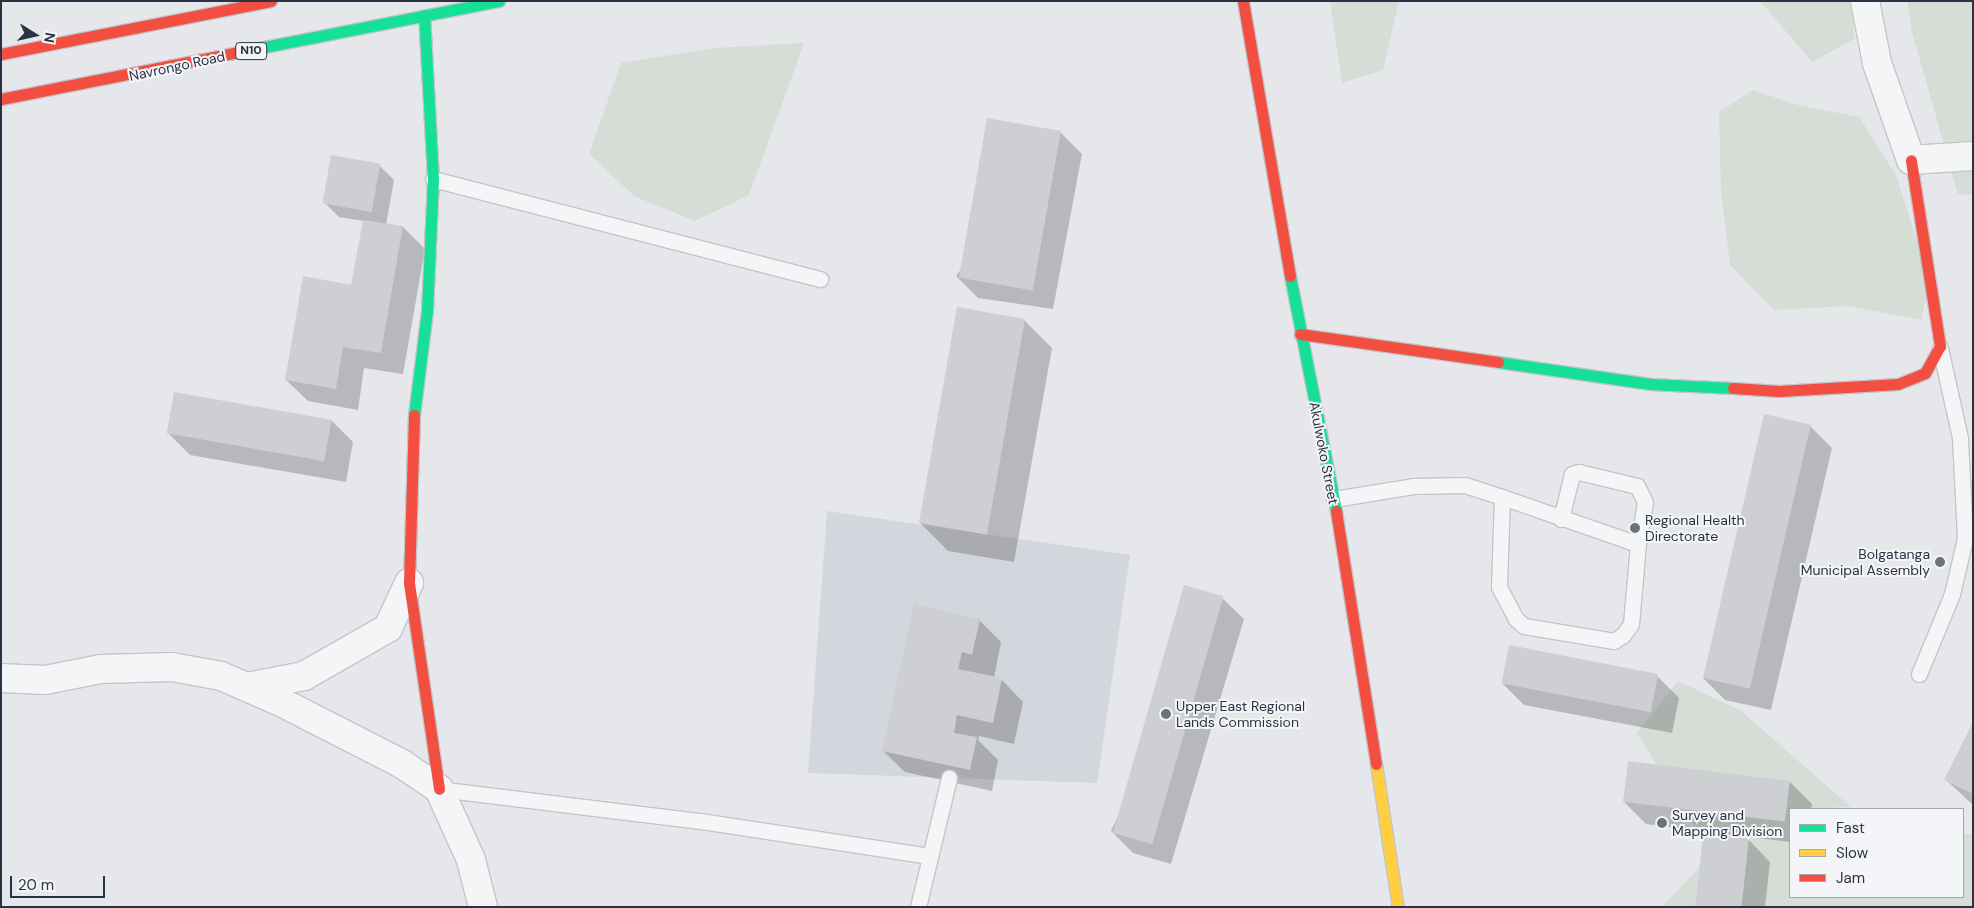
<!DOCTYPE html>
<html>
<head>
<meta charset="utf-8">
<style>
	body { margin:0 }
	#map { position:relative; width:1974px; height:908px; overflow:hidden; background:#e5e7ea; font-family:"DM Sans",sans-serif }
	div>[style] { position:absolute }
	.built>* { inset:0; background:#d4d6dd }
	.green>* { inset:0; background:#d5ddd6 }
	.shadow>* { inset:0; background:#0003 }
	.building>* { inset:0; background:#cdcfd2; transform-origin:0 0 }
	.roads { filter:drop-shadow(1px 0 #c3c5c8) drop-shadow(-1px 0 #c3c5c8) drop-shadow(0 1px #c3c5c8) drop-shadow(0 -1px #c3c5c8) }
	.lane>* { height:15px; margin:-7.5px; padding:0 7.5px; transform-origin:7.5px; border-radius:7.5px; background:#f4f5f6 }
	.street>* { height:28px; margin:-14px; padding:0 14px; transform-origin:14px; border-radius:14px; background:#f4f5f6 }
	.fast>* { height:11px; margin:-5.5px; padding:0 5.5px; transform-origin:5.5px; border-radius:5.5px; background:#16e098 }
	.slow>* { height:11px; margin:-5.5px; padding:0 5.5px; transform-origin:5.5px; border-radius:5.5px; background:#ffcf43 }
	.jam>* { height:11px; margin:-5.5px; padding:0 5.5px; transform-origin:5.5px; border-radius:5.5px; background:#f24e42 }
	.dots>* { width:14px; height:14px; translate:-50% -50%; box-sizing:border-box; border:2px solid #f4f5f8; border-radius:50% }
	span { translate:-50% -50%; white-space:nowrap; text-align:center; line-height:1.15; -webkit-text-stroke:4px #f4f5f8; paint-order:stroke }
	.shield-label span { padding:1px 4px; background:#f4f5f8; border:1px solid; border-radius:4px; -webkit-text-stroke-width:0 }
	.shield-label { font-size:12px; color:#2c3243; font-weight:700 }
	.street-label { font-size:14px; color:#2c3243 }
	.poi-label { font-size:14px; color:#2c3243 }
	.left { translate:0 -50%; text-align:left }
	.right { translate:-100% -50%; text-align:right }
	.frame { position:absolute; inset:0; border:2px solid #2c3243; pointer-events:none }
	.legend { position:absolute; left:1789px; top:808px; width:175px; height:90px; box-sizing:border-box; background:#f4f5f8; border:1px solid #a4a7b0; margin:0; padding:6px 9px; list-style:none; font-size:15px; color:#2c3243 }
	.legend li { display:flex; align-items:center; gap:10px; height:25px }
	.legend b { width:25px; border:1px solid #a4a7b0 }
	.north { position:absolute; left:10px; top:10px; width:50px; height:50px; -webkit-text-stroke:4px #f4f5f8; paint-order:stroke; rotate:100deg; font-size:14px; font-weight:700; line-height:20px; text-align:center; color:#2c3243 }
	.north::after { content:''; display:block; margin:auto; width:18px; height:22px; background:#2c3243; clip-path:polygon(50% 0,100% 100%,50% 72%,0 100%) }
	.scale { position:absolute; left:10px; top:876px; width:95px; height:22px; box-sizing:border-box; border:2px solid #2c3243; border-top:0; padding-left:6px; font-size:15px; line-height:18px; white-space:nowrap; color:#2c3243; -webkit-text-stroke:4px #f4f5f8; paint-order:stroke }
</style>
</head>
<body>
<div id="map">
	<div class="built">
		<div style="clip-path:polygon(827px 511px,1130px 555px,1097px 783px,808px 773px)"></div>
	</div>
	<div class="green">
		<div style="clip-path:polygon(1330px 1px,1399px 1px,1383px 70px,1342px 83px)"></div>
		<div style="clip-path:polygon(1760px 1px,1852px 1px,1854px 39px,1812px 62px)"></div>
		<div style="clip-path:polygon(1907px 1px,1973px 1px,1973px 195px,1958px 194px,1912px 32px)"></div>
		<div style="clip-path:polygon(804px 43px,749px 195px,695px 221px,634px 196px,589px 154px,621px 63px,715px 48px)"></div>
		<div style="clip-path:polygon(1753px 90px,1798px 105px,1859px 117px,1896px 175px,1930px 282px,1921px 320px,1848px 306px,1774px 310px,1730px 265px,1721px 190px,1719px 112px)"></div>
		<div style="clip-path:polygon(1678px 681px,1741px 711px,1851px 807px,1790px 809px,1790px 897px,1963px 897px,1963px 834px,1973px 835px,1973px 907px,1662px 907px,1712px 854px,1637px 733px)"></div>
	</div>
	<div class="shadow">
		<div style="clip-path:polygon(1060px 132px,1082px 154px,1053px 309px,978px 298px,956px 276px)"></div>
		<div style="clip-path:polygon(379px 165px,394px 180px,386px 225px,403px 227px,425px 249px,403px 374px,364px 368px,358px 410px,308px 401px,286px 380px,352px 286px,364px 221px,339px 217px,324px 202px)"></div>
		<div style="clip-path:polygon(1024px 320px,1052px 348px,1014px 562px,948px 551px,920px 523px)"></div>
		<div style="clip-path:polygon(331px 420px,353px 442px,346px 482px,190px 455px,168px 433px)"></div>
		<div style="clip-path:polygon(1810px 426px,1832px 448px,1771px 710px,1725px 700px,1703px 678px)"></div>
		<div style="clip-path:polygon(1222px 598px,1244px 619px,1171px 864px,1133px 853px,1111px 831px)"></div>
		<div style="clip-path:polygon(979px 620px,1001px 642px,994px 678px,1002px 680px,1023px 702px,1014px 744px,979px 736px,978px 740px,998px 760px,992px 791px,905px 772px,883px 751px)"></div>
		<div style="clip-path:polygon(1657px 676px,1679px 698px,1672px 733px,1524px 705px,1502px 683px)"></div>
		<div style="clip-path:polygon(1973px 725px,1973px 805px,1946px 780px)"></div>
		<div style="clip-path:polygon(1790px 782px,1812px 804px,1811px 809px,1790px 809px,1790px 842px,1646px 824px,1624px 802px)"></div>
		<div style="clip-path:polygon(1749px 840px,1770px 862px,1765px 907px,1695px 907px)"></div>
	</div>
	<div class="building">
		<div style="left:987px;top:118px;width:75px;height:162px;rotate:10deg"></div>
		<div style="left:331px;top:155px;width:50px;height:49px;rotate:10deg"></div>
		<div style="clip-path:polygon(363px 220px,403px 226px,381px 353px,343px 347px,336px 389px,285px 380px,303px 276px,351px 285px)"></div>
		<div style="left:957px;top:307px;width:69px;height:219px;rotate:10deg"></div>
		<div style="left:174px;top:392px;width:160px;height:42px;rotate:10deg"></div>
		<div style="left:1764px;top:414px;width:48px;height:271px;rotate:13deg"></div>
		<div style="left:1184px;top:585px;width:41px;height:258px;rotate:16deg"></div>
		<div style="clip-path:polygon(914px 604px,980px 619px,972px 655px,962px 652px,958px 669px,1002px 678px,993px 723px,957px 715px,954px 733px,977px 737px,970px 770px,882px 751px)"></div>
		<div style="left:1509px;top:645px;width:152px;height:39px;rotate:11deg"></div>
		<div style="clip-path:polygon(1973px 722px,1973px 794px,1944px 780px)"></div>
		<div style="left:1628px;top:761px;width:163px;height:41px;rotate:7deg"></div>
		<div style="left:1703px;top:834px;width:46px;height:74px;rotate:6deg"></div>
	</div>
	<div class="roads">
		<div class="lane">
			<div style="left:433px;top:179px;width:400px;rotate:14.5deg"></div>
			<div style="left:1334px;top:499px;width:80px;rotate:-9.3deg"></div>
			<div style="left:1413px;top:486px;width:52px;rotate:-1.1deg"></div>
			<div style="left:1465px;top:485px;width:39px;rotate:18deg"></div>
			<div style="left:1502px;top:497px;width:144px;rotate:19.1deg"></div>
			<div style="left:1638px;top:544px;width:80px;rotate:95deg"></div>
			<div style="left:1631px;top:624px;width:14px;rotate:126deg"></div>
			<div style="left:1623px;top:635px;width:11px;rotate:146deg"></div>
			<div style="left:1614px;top:641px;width:91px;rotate:-170.5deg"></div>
			<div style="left:1524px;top:626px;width:11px;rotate:-139deg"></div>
			<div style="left:1516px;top:619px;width:36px;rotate:-118deg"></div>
			<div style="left:1499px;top:587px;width:90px;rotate:-88.1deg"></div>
			<div style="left:1561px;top:519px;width:46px;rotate:-76.3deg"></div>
			<div style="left:1572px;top:474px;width:7px;rotate:-16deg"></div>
			<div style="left:1579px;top:472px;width:60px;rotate:13.6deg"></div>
			<div style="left:1637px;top:486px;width:18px;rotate:63deg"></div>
			<div style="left:1645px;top:502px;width:43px;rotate:99.5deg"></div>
			<div style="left:1919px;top:674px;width:87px;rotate:-67.6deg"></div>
			<div style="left:1952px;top:594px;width:57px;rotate:-76.9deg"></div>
			<div style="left:1965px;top:538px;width:100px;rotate:-92.9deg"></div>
			<div style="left:1960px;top:438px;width:92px;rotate:-102.5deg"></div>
			<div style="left:439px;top:789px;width:264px;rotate:7deg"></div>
			<div style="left:701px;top:821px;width:232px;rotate:8.7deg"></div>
			<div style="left:918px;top:907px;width:133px;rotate:-76.5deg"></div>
		</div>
		<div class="street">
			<div style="left:1865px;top:1px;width:63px;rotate:79deg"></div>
			<div style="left:1877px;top:63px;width:103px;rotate:70.7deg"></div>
			<div style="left:1911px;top:160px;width:62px;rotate:-3.7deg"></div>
			<div style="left:1px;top:678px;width:44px;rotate:2.6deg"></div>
			<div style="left:45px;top:680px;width:57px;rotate:-11.1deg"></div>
			<div style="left:101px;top:669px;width:71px;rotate:-1.6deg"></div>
			<div style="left:172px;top:667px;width:50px;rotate:10.4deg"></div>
			<div style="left:221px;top:676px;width:68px;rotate:23.5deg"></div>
			<div style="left:283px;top:703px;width:134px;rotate:27.1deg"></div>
			<div style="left:402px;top:764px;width:45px;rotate:34deg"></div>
			<div style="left:439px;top:789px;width:78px;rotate:65.7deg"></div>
			<div style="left:471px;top:860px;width:49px;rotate:75.7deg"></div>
			<div style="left:247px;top:687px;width:58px;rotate:-10.9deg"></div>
			<div style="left:304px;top:676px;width:97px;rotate:-29.7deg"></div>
			<div style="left:388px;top:628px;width:50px;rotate:-65deg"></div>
		</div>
		<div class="fast">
			<div style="left:249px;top:50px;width:255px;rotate:-11.1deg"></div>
			<div style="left:1290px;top:276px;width:239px;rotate:78.9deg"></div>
			<div style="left:1498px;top:362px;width:154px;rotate:8.2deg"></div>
			<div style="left:1650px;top:384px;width:83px;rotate:2.8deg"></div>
			<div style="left:414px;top:415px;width:105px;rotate:-82.9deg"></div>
			<div style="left:427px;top:311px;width:132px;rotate:-87.4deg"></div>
			<div style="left:433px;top:179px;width:164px;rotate:-93.1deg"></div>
		</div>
		<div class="slow">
			<div style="left:1376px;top:764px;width:145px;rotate:81.3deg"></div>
		</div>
		<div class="jam">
			<div style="left:1243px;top:1px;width:279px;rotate:80.3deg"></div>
			<div style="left:1px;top:54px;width:275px;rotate:-11.1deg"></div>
			<div style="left:1px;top:99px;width:253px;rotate:-11.2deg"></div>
			<div style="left:1300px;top:334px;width:200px;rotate:8deg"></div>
			<div style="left:1733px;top:388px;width:46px;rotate:3.7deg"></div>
			<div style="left:1779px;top:391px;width:119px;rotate:-3.4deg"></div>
			<div style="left:1898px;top:384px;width:29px;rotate:-22deg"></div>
			<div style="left:1925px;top:373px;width:31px;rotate:-61deg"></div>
			<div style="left:1940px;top:346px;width:188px;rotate:-98.9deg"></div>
			<div style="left:414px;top:415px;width:168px;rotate:91.7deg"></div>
			<div style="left:409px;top:583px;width:208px;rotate:81.7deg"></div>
			<div style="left:1336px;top:511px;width:256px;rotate:81deg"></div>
		</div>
	</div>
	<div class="dots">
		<div style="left:1635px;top:528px;background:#6d717d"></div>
		<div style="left:1940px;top:562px;background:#6d717d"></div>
		<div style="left:1166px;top:714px;background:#6d717d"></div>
		<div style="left:1662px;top:823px;background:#6d717d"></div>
	</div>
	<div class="shield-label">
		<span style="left:251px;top:51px">N10</span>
	</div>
	<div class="street-label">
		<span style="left:177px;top:66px;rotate:-12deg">Navrongo Road</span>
		<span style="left:1324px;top:453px;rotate:79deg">Akulwoko Street</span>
	</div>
	<div class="poi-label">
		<span class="left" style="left:1645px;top:528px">Regional Health<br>Directorate</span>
		<span class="right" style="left:1930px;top:562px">Bolgatanga<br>Municipal Assembly</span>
		<span class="left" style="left:1176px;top:714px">Upper East Regional<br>Lands Commission</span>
		<span class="left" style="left:1672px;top:823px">Survey and<br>Mapping Division</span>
	</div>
	<div class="frame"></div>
	<ul class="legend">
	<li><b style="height:6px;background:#16e098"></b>Fast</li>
	<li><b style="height:6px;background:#ffcf43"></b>Slow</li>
	<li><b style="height:6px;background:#f24e42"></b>Jam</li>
	</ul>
	<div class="north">N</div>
	<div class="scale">20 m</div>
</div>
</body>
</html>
